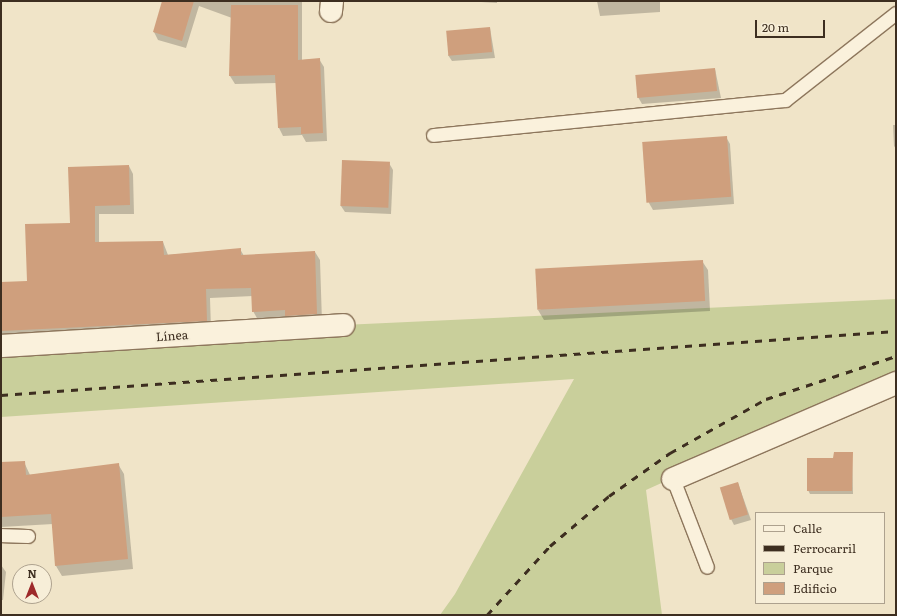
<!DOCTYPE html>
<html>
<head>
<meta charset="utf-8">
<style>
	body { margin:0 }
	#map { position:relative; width:897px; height:616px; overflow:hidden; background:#f0e4c8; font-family:Literata,serif }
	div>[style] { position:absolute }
	.green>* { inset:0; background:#c9cf9b }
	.shadow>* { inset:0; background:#0003 }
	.building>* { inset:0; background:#cf9f7d; transform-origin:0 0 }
	.roads { filter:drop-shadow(1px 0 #8d765c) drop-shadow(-1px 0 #8d765c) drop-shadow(0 1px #8d765c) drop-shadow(0 -1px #8d765c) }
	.lane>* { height:13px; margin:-6.5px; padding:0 6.5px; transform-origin:6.5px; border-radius:6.5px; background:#faf1dc }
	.street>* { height:22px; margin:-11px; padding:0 11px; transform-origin:11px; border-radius:11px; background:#faf1dc }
	.rail>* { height:3px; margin-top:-1.5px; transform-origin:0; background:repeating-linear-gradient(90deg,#3d2e20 0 7px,transparent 0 14px) }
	span { translate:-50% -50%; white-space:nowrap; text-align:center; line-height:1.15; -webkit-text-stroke:4px #f7eed8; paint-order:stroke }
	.street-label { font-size:12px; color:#3d2e20 }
	.frame { position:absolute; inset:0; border:2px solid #3d2e20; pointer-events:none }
	.legend { position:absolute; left:755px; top:512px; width:130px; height:92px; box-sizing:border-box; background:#f7eed8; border:1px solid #ada18e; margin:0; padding:5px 7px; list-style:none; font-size:12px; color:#3d2e20 }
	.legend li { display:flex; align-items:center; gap:8px; height:20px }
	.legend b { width:20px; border:1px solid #ada18e }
	.north { position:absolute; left:12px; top:564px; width:40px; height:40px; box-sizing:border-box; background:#f7eed8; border:1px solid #ada18e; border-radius:50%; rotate:0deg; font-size:11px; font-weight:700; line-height:16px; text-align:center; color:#3d2e20 }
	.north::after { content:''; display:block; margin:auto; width:14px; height:18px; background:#9e2a2b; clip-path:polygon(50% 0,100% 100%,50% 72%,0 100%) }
	.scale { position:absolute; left:755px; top:20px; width:70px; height:18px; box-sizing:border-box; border:2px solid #3d2e20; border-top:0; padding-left:5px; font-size:12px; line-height:14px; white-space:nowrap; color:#3d2e20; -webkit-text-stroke:3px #f7eed8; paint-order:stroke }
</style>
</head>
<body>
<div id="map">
	<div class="green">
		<div style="clip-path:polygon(896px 299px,896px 377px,646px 490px,662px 615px,440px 615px,455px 594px,574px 379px,1px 417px,1px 349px,343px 325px)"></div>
	</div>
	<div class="shadow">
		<div style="clip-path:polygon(163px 1px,302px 1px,302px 60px,319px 59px,324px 67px,327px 141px,306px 142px,302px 135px,283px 136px,279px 128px,277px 83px,235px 84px,230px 76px,232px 18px,199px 6px,186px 48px,158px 40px,154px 32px)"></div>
		<div style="clip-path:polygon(465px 1px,497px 1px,497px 3px)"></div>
		<div style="clip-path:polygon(597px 1px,660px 1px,660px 12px,600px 16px)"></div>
		<div style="clip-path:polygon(490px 28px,495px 58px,452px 61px,448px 55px)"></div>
		<div style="clip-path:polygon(715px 69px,721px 98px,642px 104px,638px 97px)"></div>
		<div style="clip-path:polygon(893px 125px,896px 125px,896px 149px,894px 146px)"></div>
		<div style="clip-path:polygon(726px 137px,730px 144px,734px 204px,653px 210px,649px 203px,643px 143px)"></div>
		<div style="clip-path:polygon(389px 163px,393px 170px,391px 214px,345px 212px,341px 206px)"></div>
		<div style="clip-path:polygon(129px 166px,133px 174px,134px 214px,99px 214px,99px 243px,163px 242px,168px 255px,240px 249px,244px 256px,315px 252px,320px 260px,322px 322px,258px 320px,253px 311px,253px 296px,210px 298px,211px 329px,1px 339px,1px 283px,28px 282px,71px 224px)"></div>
		<div style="clip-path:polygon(702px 261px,708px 270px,710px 311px,544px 320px,538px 310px)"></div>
		<div style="clip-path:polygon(852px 453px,853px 494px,810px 494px,808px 490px,834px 459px)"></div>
		<div style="clip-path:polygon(24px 462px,30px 475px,118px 464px,124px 474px,133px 569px,62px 576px,56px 566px,53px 524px,1px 527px,1px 463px)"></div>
		<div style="clip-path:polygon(738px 483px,751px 520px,734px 525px,731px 519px)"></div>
		<div style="clip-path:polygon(1px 565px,6px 572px,3px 600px,1px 600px)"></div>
	</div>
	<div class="building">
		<div style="clip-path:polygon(162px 1px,194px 1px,182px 41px,153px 32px)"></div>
		<div style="clip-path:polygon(231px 5px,298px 5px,298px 60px,320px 58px,323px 133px,301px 134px,301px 127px,278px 128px,275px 75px,229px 76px)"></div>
		<div style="left:490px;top:27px;width:25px;height:44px;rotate:85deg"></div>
		<div style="left:715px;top:68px;width:23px;height:80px;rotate:85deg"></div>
		<div style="left:727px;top:136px;width:61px;height:85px;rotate:86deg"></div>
		<div style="left:342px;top:160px;width:48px;height:46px;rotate:2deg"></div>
		<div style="clip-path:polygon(129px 165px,130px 205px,95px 206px,95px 242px,163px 241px,164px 255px,241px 248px,241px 255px,315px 251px,317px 314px,285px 316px,285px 310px,252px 312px,251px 288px,206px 289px,207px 321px,1px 331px,1px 282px,27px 281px,25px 224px,70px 223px,68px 167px)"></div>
		<div style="left:703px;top:260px;width:41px;height:168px;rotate:87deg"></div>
		<div style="clip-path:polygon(834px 452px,853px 452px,852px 491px,807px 491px,807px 458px,833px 458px)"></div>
		<div style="clip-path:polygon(25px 461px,26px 475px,119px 463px,128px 559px,55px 566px,51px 514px,1px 517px,1px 462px)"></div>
		<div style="left:738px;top:482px;width:34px;height:19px;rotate:73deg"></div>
	</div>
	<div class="roads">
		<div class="lane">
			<div style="left:433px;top:135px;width:354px;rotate:-5.7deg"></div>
			<div style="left:785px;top:100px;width:141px;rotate:-38.1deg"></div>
			<div style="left:673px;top:479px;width:94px;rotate:68.9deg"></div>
			<div style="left:1px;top:535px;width:27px;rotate:2deg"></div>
		</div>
		<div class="street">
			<div style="left:331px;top:11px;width:10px;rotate:-84deg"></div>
			<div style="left:1px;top:346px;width:343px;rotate:-3.5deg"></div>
			<div style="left:673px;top:479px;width:243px;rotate:-23.3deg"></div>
		</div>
	</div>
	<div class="rail">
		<div style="left:1px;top:395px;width:897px;rotate:-4.09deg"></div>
		<div style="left:487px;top:615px;width:93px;rotate:-47.6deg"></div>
		<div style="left:550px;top:546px;width:77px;rotate:-40.3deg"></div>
		<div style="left:609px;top:496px;width:75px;rotate:-35.2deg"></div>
		<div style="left:670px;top:453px;width:110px;rotate:-29.4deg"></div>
		<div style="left:766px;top:399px;width:137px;rotate:-18.3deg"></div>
	</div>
	<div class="street-label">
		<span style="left:172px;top:336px;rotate:-4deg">Línea</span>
	</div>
	<div class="frame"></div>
	<ul class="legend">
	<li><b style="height:5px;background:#faf1dc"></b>Calle</li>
	<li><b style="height:5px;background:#3d2e20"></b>Ferrocarril</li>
	<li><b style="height:11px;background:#c9cf9b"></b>Parque</li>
	<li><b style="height:11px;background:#cf9f7d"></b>Edificio</li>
	</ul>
	<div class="north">N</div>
	<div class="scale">20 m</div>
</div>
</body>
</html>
